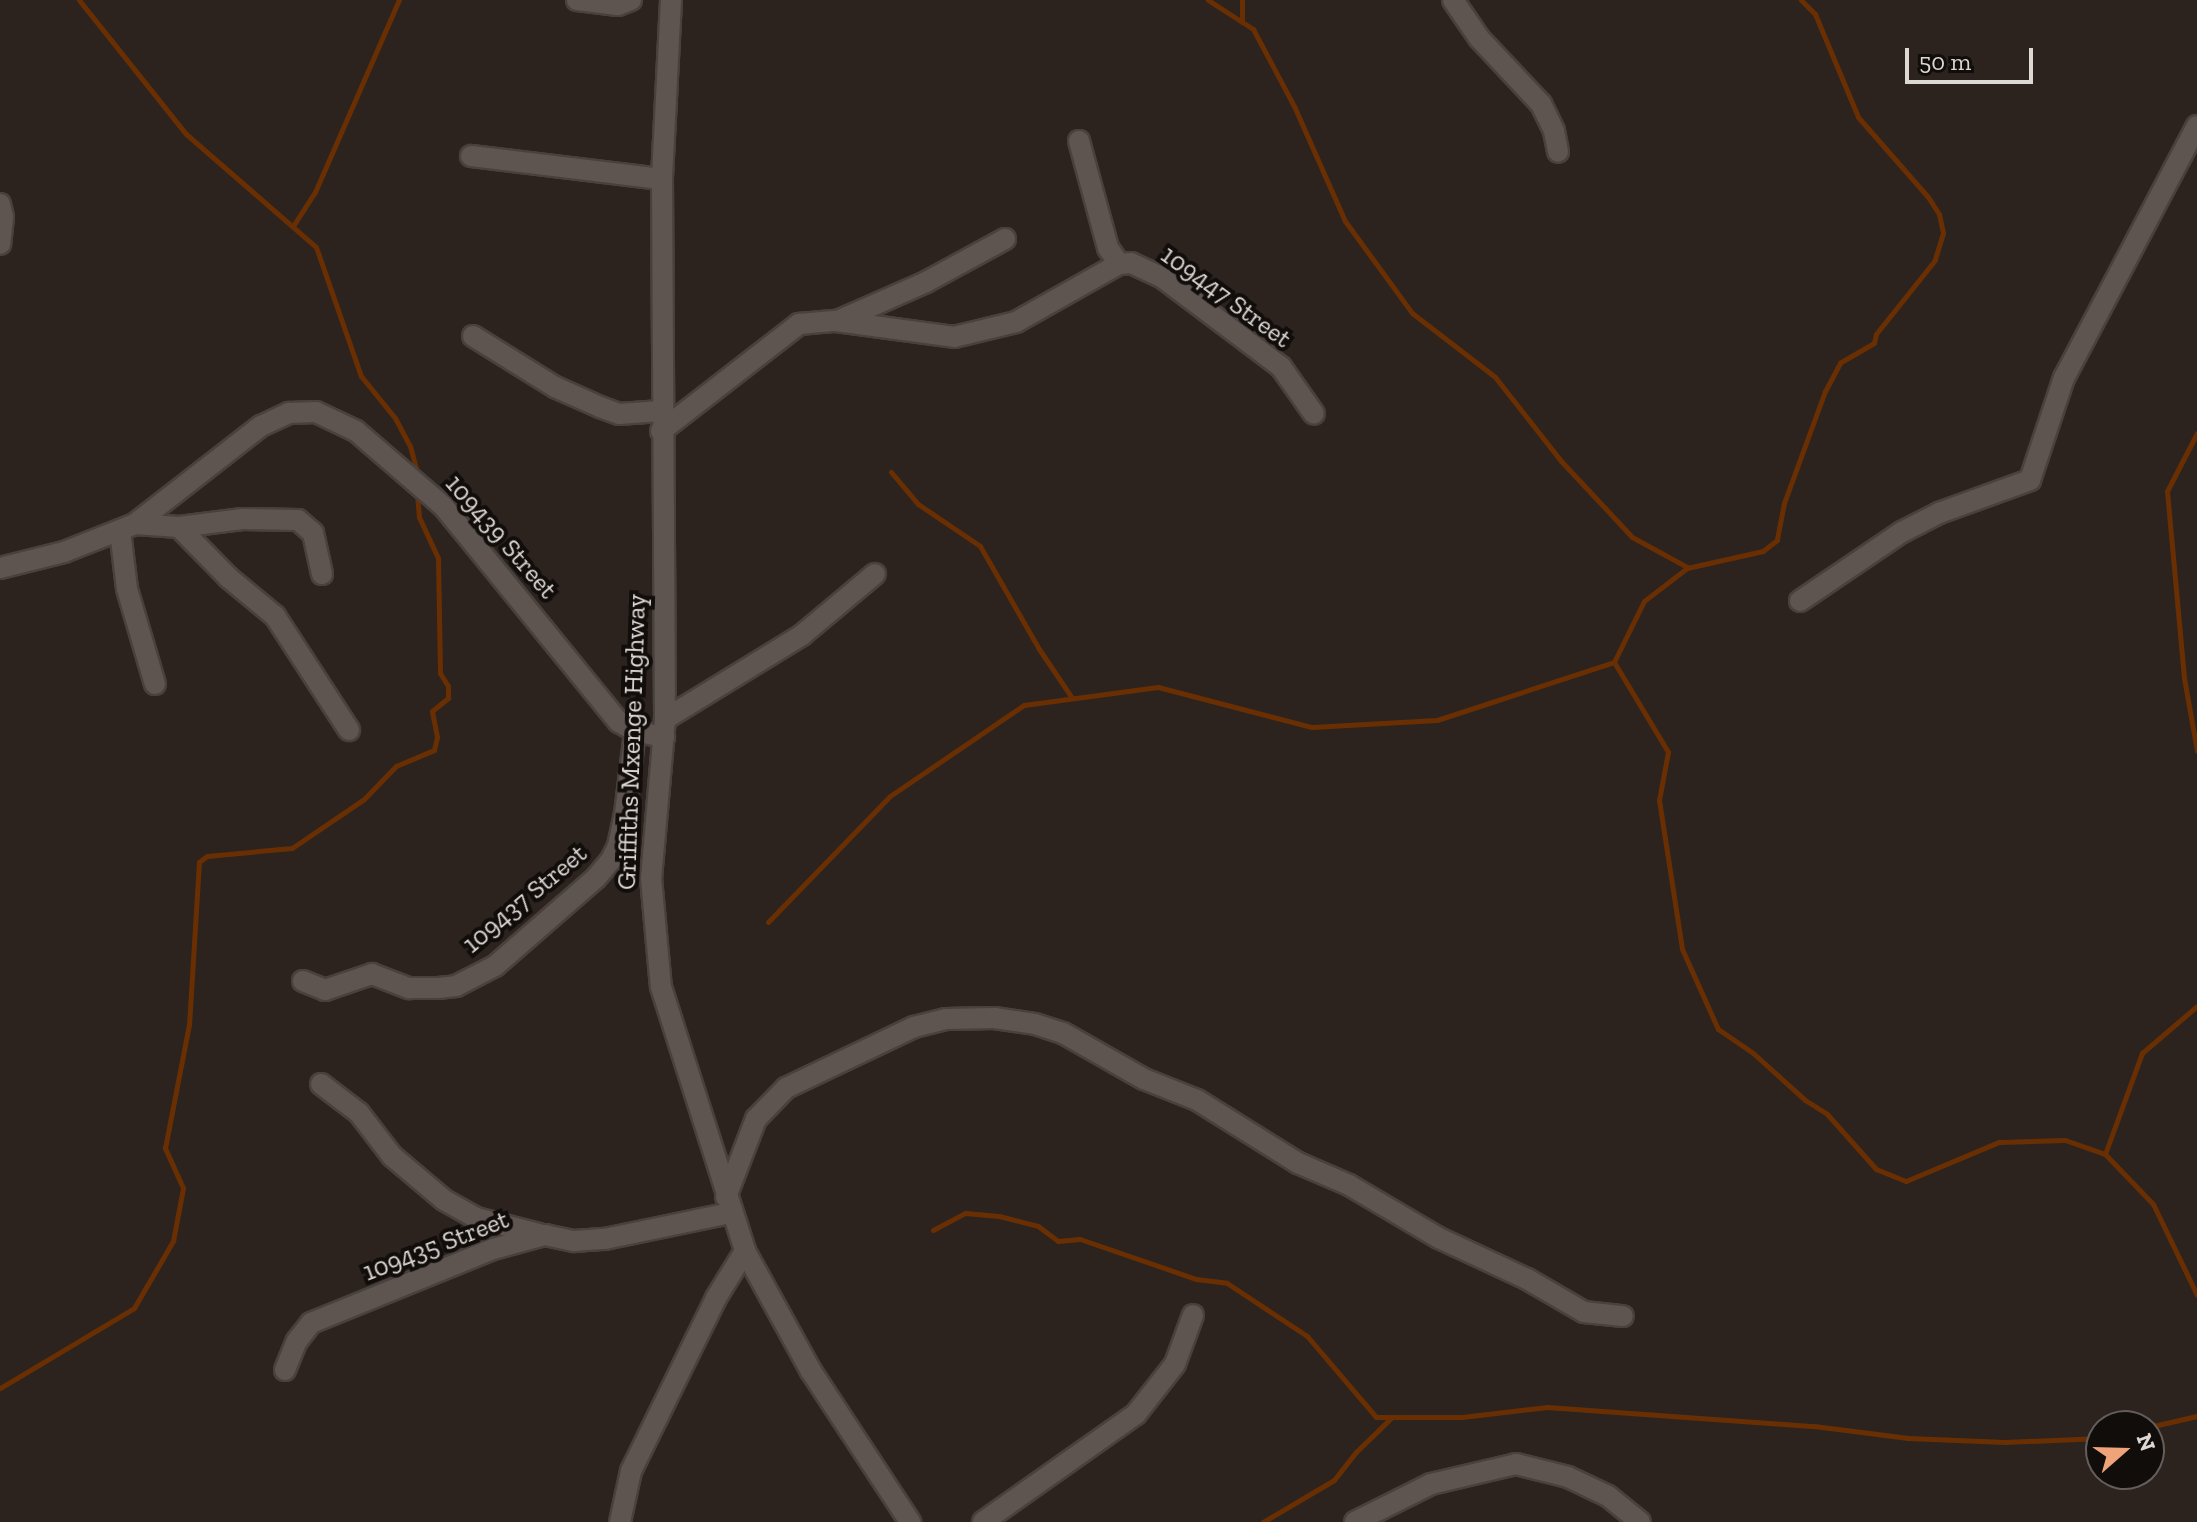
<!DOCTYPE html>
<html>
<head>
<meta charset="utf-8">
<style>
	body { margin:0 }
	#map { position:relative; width:2197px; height:1522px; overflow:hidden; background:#2c231e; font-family:"Zilla Slab",serif }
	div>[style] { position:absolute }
	.stream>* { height:5px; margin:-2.5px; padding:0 2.5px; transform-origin:2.5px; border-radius:2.5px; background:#692f03 }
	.roads { filter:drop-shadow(2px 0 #49413d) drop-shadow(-2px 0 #49413d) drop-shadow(0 2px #49413d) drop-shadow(0 -2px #49413d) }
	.minor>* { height:20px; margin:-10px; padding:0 10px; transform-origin:10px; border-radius:10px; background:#5f5550 }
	span { translate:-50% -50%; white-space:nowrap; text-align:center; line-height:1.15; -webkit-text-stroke:8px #110d0b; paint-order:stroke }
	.street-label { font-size:26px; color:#ded8d4 }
	.north { position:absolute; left:2085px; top:1410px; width:80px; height:80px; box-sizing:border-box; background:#110d0b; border:2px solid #635e5b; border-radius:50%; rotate:70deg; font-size:22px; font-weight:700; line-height:32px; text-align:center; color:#ded8d4 }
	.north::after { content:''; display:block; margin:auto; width:28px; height:36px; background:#efa378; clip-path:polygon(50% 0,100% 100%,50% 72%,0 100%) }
	.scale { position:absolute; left:1905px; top:48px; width:128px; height:36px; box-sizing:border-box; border:4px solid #ded8d4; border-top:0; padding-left:10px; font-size:24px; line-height:28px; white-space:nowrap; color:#ded8d4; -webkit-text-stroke:6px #110d0b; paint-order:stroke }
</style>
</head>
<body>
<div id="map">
	<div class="stream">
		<div style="left:79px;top:0;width:171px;rotate:51.4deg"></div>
		<div style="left:186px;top:134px;width:172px;rotate:41deg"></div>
		<div style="left:316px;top:247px;width:137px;rotate:70.8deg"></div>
		<div style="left:361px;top:376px;width:54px;rotate:51deg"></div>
		<div style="left:395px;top:418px;width:32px;rotate:62deg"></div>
		<div style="left:410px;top:446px;width:30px;rotate:75deg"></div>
		<div style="left:1208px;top:0;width:54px;rotate:32.8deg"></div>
		<div style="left:1253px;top:29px;width:87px;rotate:62deg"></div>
		<div style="left:1294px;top:106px;width:126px;rotate:66.1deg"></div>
		<div style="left:1345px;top:221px;width:114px;rotate:53.9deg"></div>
		<div style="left:1412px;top:313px;width:105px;rotate:37.6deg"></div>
		<div style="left:1495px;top:377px;width:107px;rotate:51.8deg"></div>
		<div style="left:1561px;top:461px;width:104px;rotate:46.9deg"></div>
		<div style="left:1632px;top:537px;width:63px;rotate:28.6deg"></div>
		<div style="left:1801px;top:0;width:20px;rotate:45deg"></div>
		<div style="left:1815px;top:14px;width:112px;rotate:67.3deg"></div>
		<div style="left:1858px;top:117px;width:106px;rotate:48.8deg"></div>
		<div style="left:1928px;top:197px;width:20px;rotate:57deg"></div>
		<div style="left:1939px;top:214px;width:19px;rotate:78deg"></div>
		<div style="left:1943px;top:233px;width:28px;rotate:107deg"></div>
		<div style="left:1935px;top:260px;width:95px;rotate:128.6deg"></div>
		<div style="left:1876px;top:334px;width:9px;rotate:103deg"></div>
		<div style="left:1874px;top:343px;width:39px;rotate:150deg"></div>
		<div style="left:1840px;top:363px;width:32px;rotate:118deg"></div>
		<div style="left:1825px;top:391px;width:119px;rotate:110.1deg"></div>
		<div style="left:1784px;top:503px;width:38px;rotate:101deg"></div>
		<div style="left:1777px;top:540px;width:18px;rotate:142deg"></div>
		<div style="left:1763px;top:551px;width:78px;rotate:167.4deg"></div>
		<div style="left:1687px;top:568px;width:54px;rotate:142.5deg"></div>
		<div style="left:1644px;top:601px;width:68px;rotate:116.2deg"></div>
		<div style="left:1614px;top:662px;width:105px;rotate:59deg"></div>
		<div style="left:1668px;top:752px;width:49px;rotate:100.6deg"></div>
		<div style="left:1659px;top:800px;width:151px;rotate:81.2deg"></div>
		<div style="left:1682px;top:949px;width:88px;rotate:65.8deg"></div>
		<div style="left:1718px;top:1029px;width:42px;rotate:34.4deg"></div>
		<div style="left:1753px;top:1053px;width:70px;rotate:42.1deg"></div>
		<div style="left:1805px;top:1100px;width:26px;rotate:32deg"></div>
		<div style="left:1827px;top:1114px;width:74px;rotate:48.3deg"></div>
		<div style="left:1876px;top:1169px;width:32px;rotate:22deg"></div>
		<div style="left:1906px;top:1181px;width:101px;rotate:-22.8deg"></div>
		<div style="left:1999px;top:1142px;width:66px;rotate:-1.7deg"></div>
		<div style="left:2065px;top:1140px;width:42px;rotate:19.3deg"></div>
		<div style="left:2105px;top:1154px;width:69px;rotate:46.2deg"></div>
		<div style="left:2153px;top:1204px;width:101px;rotate:64.2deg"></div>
		<div style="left:1242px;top:22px;width:22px;rotate:-90deg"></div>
		<div style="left:293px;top:226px;width:40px;rotate:-57.1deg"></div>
		<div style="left:315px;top:192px;width:210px;rotate:-66.4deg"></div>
		<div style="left:2197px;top:433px;width:65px;rotate:117.3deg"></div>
		<div style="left:2167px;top:491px;width:188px;rotate:84.8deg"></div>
		<div style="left:2184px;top:678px;width:74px;rotate:79.9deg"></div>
		<div style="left:891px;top:472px;width:42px;rotate:49.8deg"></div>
		<div style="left:918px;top:504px;width:75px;rotate:34.1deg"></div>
		<div style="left:980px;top:546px;width:119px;rotate:60.2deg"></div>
		<div style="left:1039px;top:649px;width:59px;rotate:56deg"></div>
		<div style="left:768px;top:922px;width:175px;rotate:-45.9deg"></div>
		<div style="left:890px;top:796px;width:162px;rotate:-34.2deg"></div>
		<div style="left:1024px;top:705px;width:135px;rotate:-7.7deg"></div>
		<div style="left:1158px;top:687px;width:159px;rotate:14.6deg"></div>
		<div style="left:1312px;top:727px;width:125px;rotate:-3.2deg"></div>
		<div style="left:1437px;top:720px;width:186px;rotate:-18.1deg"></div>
		<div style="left:2105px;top:1154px;width:108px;rotate:-69.9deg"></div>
		<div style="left:2142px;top:1053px;width:72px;rotate:-40.5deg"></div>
		<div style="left:933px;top:1230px;width:36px;rotate:-28deg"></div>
		<div style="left:965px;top:1213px;width:34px;rotate:5deg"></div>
		<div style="left:999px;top:1216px;width:40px;rotate:14.4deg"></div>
		<div style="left:1038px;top:1226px;width:25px;rotate:37deg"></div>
		<div style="left:1058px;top:1241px;width:22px;rotate:-5deg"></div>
		<div style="left:1080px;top:1239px;width:123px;rotate:19deg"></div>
		<div style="left:1196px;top:1279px;width:31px;rotate:7deg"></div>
		<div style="left:1227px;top:1283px;width:96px;rotate:33.5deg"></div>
		<div style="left:1307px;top:1336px;width:106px;rotate:49.6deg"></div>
		<div style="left:1376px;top:1417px;width:86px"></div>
		<div style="left:1462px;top:1417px;width:86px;rotate:-6.7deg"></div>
		<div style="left:1547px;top:1407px;width:268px;rotate:4.1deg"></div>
		<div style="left:1814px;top:1426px;width:95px;rotate:7.3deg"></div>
		<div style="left:1908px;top:1438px;width:97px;rotate:2.4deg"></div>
		<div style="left:2005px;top:1442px;width:96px;rotate:-2.4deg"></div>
		<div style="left:0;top:1388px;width:156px;rotate:-30.8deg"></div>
		<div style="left:134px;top:1308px;width:78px;rotate:-59.8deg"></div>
		<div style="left:173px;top:1241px;width:54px;rotate:-79.3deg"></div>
		<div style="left:183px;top:1188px;width:44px;rotate:-114.2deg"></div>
		<div style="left:165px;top:1148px;width:125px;rotate:-79deg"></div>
		<div style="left:189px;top:1025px;width:163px;rotate:-86.5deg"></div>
		<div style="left:199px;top:862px;width:10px;rotate:-37deg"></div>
		<div style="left:207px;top:856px;width:85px;rotate:-5.4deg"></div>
		<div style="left:292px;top:848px;width:87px;rotate:-34.2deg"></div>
		<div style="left:364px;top:799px;width:46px;rotate:-45.9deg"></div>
		<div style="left:396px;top:766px;width:41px;rotate:-22.8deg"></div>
		<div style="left:434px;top:750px;width:13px;rotate:-77deg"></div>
		<div style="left:437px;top:737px;width:26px;rotate:-101deg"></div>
		<div style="left:432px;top:711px;width:21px;rotate:-39deg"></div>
		<div style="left:448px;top:698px;width:12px;rotate:-90deg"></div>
		<div style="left:448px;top:686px;width:15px;rotate:-122deg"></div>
		<div style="left:440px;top:673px;width:115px;rotate:-91deg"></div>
		<div style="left:438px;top:558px;width:45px;rotate:-114.9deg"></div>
		<div style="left:419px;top:517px;width:24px;rotate:-95deg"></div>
		<div style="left:2149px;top:1427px;width:49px;rotate:-12.9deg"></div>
		<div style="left:1263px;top:1522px;width:82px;rotate:-30.6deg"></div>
		<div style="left:1334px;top:1480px;width:36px;rotate:-52deg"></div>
		<div style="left:1356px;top:1452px;width:49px;rotate:-44.2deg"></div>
	</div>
	<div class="roads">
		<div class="minor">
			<div style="left:577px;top:0;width:41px;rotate:7deg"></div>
			<div style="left:618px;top:5px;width:14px;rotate:-21deg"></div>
			<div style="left:671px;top:0;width:179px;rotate:92.9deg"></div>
			<div style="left:662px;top:179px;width:540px;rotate:89.68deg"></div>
			<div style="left:665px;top:719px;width:160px;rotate:95deg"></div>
			<div style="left:651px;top:878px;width:109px;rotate:84.8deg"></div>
			<div style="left:661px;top:987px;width:277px;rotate:72.3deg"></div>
			<div style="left:745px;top:1251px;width:137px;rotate:61.2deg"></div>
			<div style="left:811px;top:1371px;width:181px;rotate:56.7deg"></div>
			<div style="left:1453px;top:0;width:46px;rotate:55.6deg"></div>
			<div style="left:1479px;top:38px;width:91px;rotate:46.8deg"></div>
			<div style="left:1541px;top:104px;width:30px;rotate:64deg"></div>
			<div style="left:1554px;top:131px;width:21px;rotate:79deg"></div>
			<div style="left:1079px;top:141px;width:111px;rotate:74.8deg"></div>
			<div style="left:1108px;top:248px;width:19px;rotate:55deg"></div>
			<div style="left:471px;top:156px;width:192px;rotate:6.9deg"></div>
			<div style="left:0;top:204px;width:13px;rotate:77deg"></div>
			<div style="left:3px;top:217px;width:27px;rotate:96deg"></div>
			<div style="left:840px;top:320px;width:94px;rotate:-23.8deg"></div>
			<div style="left:926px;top:282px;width:90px;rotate:-28.6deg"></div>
			<div style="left:473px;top:336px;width:97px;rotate:31.9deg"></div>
			<div style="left:555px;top:387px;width:49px;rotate:24deg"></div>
			<div style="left:600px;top:407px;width:20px;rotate:20deg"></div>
			<div style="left:619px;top:414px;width:42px;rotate:-4.1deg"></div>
			<div style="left:661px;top:431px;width:175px;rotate:-37.8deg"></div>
			<div style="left:799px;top:324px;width:37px;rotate:-5deg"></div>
			<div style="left:836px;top:321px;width:119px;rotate:7.7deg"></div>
			<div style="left:954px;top:337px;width:64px;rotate:-13.6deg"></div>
			<div style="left:1016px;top:322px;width:118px;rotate:-29.4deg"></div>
			<div style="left:1119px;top:264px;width:12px;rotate:-5deg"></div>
			<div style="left:1131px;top:263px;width:35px;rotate:25deg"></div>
			<div style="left:1163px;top:278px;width:148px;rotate:37deg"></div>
			<div style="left:1281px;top:367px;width:57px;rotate:54.9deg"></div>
			<div style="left:135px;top:524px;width:44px;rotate:3.9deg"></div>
			<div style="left:179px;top:527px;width:64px;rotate:-7.2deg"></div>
			<div style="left:242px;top:519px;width:56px;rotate:1deg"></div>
			<div style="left:298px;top:520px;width:20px;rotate:41deg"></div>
			<div style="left:313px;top:533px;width:42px;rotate:77.6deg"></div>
			<div style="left:179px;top:527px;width:71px;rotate:45.6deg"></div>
			<div style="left:229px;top:578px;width:60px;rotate:39.6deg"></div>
			<div style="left:275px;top:616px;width:136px;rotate:57deg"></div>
			<div style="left:120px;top:531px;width:58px;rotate:83.1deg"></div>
			<div style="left:127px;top:589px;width:99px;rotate:73.6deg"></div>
			<div style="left:0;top:568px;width:66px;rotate:-14deg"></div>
			<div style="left:64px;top:552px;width:76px;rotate:-21.5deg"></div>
			<div style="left:135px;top:524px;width:160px;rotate:-37.9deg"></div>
			<div style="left:261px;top:426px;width:31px;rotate:-25deg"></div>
			<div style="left:289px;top:413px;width:27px;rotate:-2deg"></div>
			<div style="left:316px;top:412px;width:44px;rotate:25.4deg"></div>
			<div style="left:356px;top:431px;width:116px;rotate:40.8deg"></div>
			<div style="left:444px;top:507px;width:277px;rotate:50.9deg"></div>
			<div style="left:619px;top:722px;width:18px;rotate:29deg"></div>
			<div style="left:635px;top:731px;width:30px;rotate:12deg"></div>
			<div style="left:1800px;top:601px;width:123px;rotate:-34.1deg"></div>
			<div style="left:1902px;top:532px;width:42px;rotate:-27.2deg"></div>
			<div style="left:1939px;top:513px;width:97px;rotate:-19.9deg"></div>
			<div style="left:2030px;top:480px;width:108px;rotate:-71.6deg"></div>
			<div style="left:2064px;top:378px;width:285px;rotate:-62.2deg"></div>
			<div style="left:665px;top:719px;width:161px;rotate:-31.5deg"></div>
			<div style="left:802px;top:635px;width:95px;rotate:-39.9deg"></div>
			<div style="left:303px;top:981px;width:24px;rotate:22deg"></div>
			<div style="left:325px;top:990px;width:50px;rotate:-18.8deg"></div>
			<div style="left:372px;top:974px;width:40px;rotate:21deg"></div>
			<div style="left:409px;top:988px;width:29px"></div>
			<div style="left:438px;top:988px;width:18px;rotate:-6deg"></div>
			<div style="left:456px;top:986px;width:44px;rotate:-27.1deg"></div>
			<div style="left:495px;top:966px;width:134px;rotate:-41.1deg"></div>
			<div style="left:596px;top:878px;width:23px;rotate:-50deg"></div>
			<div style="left:611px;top:860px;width:16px;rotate:-63deg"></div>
			<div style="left:618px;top:846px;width:33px;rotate:-78deg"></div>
			<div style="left:625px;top:814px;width:84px;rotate:-83.1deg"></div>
			<div style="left:321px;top:1084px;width:48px;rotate:37.3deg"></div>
			<div style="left:359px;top:1113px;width:54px;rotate:52.5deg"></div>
			<div style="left:392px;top:1156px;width:68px;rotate:40.2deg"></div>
			<div style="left:444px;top:1200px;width:37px;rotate:29deg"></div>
			<div style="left:476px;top:1218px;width:65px;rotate:14.3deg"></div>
			<div style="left:726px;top:1197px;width:84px;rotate:-69deg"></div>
			<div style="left:756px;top:1119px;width:43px;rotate:-45.9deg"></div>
			<div style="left:786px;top:1088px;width:142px;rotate:-25.5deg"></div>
			<div style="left:914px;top:1027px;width:33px;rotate:-14deg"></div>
			<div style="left:946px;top:1019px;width:48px;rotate:-1.2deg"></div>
			<div style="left:994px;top:1018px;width:41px;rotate:8.3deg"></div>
			<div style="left:1035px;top:1024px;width:29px;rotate:18deg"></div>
			<div style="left:1063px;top:1033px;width:93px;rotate:29.6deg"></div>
			<div style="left:1144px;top:1079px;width:57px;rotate:21.6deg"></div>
			<div style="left:1197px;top:1100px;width:119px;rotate:32deg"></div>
			<div style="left:1298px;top:1163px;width:56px;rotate:23.3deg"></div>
			<div style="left:1349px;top:1185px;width:104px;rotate:30.5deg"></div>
			<div style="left:1439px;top:1238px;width:97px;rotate:25deg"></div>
			<div style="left:1527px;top:1279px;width:66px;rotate:30.1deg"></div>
			<div style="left:1584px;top:1312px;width:39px;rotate:6deg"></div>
			<div style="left:285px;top:1370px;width:31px;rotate:-68deg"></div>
			<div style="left:297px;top:1341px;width:23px;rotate:-52deg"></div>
			<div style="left:311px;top:1323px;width:196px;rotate:-22.1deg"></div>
			<div style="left:493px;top:1249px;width:54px;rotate:-15.1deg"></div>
			<div style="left:545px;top:1235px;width:30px;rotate:12deg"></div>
			<div style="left:574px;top:1241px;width:31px;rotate:-4deg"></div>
			<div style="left:605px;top:1239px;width:129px;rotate:-11.7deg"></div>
			<div style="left:620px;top:1522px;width:52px;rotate:-77.8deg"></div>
			<div style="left:631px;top:1471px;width:193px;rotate:-63.8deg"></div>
			<div style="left:716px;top:1298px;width:55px;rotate:-58.3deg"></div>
			<div style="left:983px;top:1522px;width:187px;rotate:-35.2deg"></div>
			<div style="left:1136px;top:1414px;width:63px;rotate:-52deg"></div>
			<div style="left:1175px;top:1364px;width:52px;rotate:-69.8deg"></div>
			<div style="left:1355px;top:1522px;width:85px;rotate:-26.6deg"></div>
			<div style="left:1431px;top:1484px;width:87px;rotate:-13.2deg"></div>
			<div style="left:1516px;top:1464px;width:54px;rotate:14deg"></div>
			<div style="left:1568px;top:1477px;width:44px;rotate:25.4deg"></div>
			<div style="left:1608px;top:1496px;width:41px;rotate:39.1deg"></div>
		</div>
	</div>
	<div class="street-label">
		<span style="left:1226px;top:297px;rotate:36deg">109447 Street</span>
		<span style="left:501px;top:537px;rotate:49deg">109439 Street</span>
		<span style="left:632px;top:742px;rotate:-88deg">Griffiths Mxenge Highway</span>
		<span style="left:525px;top:899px;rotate:-40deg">109437 Street</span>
		<span style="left:436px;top:1246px;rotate:-21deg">109435 Street</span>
	</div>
	<div class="north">N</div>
	<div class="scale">50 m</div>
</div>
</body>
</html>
